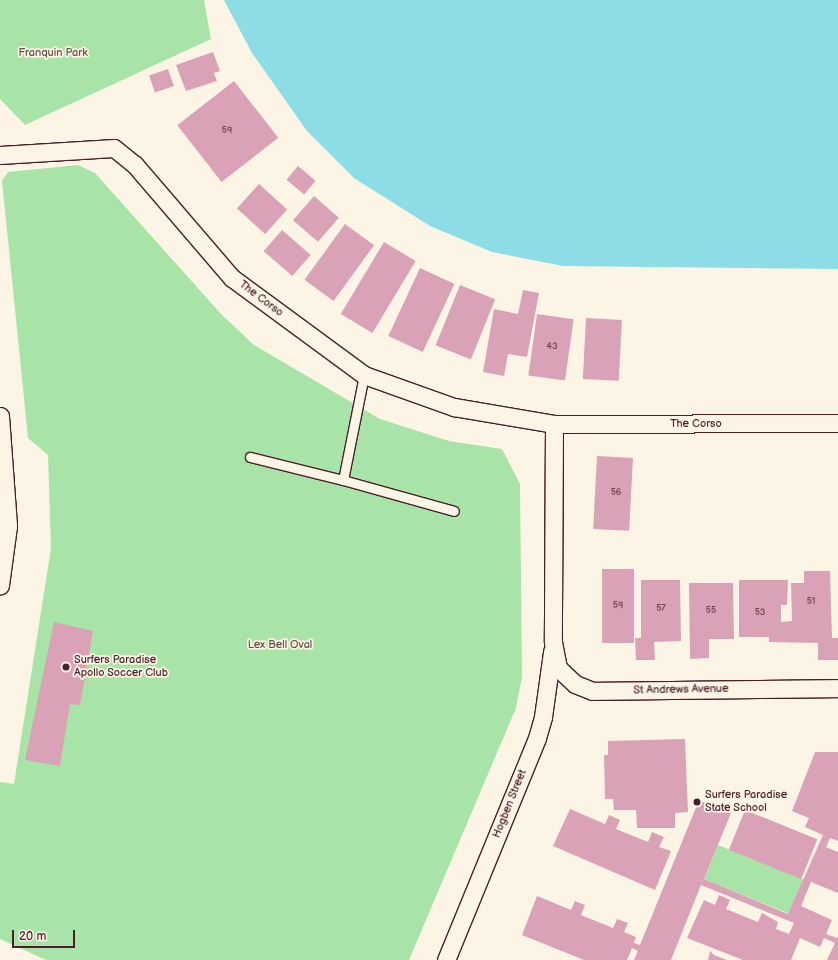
<!DOCTYPE html>
<html>
<head>
<meta charset="utf-8">
<style>
	body { margin:0 }
	#map { position:relative; width:838px; height:960px; overflow:hidden; background:#fcf5e5; font-family:"Balsamiq Sans",sans-serif }
	div>[style] { position:absolute }
	.green>* { inset:0; background:#a8e3a8; transform-origin:0 0 }
	.water>* { inset:0; background:#8cdde5 }
	.building>* { inset:0; background:#d9a2b6; transform-origin:0 0 }
	.roads { filter:drop-shadow(1px 0 #4a1f2b) drop-shadow(-1px 0 #4a1f2b) drop-shadow(0 1px #4a1f2b) drop-shadow(0 -1px #4a1f2b) }
	.lane>* { height:9px; margin:-4.5px; padding:0 4.5px; transform-origin:4.5px; border-radius:4.5px; background:#fcf5e5 }
	.street>* { height:17px; margin:-8.5px; padding:0 8.5px; transform-origin:8.5px; border-radius:8.5px; background:#fcf5e5 }
	.dots>* { width:11px; height:11px; translate:-50% -50%; box-sizing:border-box; border:2px solid #fcf5e5; border-radius:50% }
	span { translate:-50% -50%; white-space:nowrap; text-align:center; line-height:1.15; -webkit-text-stroke:3.5px #fcf5e5; paint-order:stroke }
	.number-label { font-size:9px; color:#6e404e }
	.number-label span { -webkit-text-stroke-width:0 }
	.park-label { font-size:11px; color:#62504a }
	.street-label { font-size:11px; color:#4a1f2b }
	.poi-label { font-size:11px; color:#4a1f2b }
	.left { translate:0 -50%; text-align:left }
	.scale { position:absolute; left:12px; top:930px; width:63px; height:18px; box-sizing:border-box; border:2px solid #4a1f2b; border-top:0; padding-left:5px; font-size:12px; line-height:14px; white-space:nowrap; color:#4a1f2b; -webkit-text-stroke:3px #fcf5e5; paint-order:stroke }
</style>
</head>
<body>
<div id="map">
	<div class="green">
		<div style="clip-path:polygon(0 0,204px 0,211px 39px,25px 125px,0 99px)"></div>
		<div style="clip-path:polygon(78px 165px,95px 173px,221px 314px,254px 345px,380px 419px,449px 441px,502px 449px,520px 484px,522px 677px,516px 708px,409px 960px,46px 960px,0 939px,0 782px,14px 784px,51px 548px,48px 455px,28px 438px,2px 181px,8px 172px)"></div>
		<div style="left:718px;top:845px;width:92px;height:37px;rotate:22deg"></div>
	</div>
	<div class="water">
		<div style="clip-path:polygon(224px 0,838px 0,838px 269px,563px 266px,492px 252px,430px 226px,354px 178px,307px 131px,252px 53px)"></div>
	</div>
	<div class="building">
		<div style="clip-path:polygon(213px 52px,220px 71px,214px 73px,217px 81px,186px 91px,176px 65px)"></div>
		<div style="left:168px;top:69px;width:18px;height:20px;rotate:71deg"></div>
		<div style="left:234px;top:81px;width:72px;height:72px;rotate:52deg"></div>
		<div style="left:298px;top:166px;width:23px;height:18px;rotate:40deg"></div>
		<div style="left:259px;top:184px;width:38px;height:33px;rotate:42deg"></div>
		<div style="left:314px;top:196px;width:33px;height:32px;rotate:41deg"></div>
		<div style="left:345px;top:224px;width:36px;height:69px;rotate:36deg"></div>
		<div style="left:282px;top:230px;width:38px;height:28px;rotate:41deg"></div>
		<div style="left:384px;top:242px;width:37px;height:84px;rotate:31deg"></div>
		<div style="left:420px;top:268px;width:38px;height:75px;rotate:25deg"></div>
		<div style="left:460px;top:285px;width:38px;height:65px;rotate:22deg"></div>
		<div style="clip-path:polygon(523px 290px,539px 293px,527px 357px,508px 354px,504px 376px,483px 372px,494px 309px,518px 314px)"></div>
		<div style="left:537px;top:314px;width:37px;height:62px;rotate:8deg"></div>
		<div style="left:586px;top:318px;width:36px;height:61px;rotate:3deg"></div>
		<div style="left:597px;top:456px;width:36px;height:73px;rotate:3deg"></div>
		<div style="left:602px;top:569px;width:32px;height:74px"></div>
		<div style="clip-path:polygon(804px 571px,830px 571px,832px 638px,838px 638px,838px 660px,818px 660px,818px 643px,769px 642px,769px 637px,739px 637px,739px 580px,788px 580px,787px 605px,781px 605px,781px 622px,792px 621px,791px 583px,804px 583px)"></div>
		<div style="clip-path:polygon(641px 580px,680px 580px,681px 641px,654px 642px,655px 660px,636px 660px,635px 638px,641px 638px)"></div>
		<div style="clip-path:polygon(689px 583px,733px 583px,734px 639px,709px 639px,709px 658px,690px 659px)"></div>
		<div style="clip-path:polygon(54px 622px,93px 631px,80px 705px,70px 704px,60px 766px,25px 760px)"></div>
		<div style="clip-path:polygon(685px 739px,688px 812px,675px 813px,675px 828px,637px 828px,636px 810px,614px 810px,613px 799px,605px 799px,604px 755px,608px 755px,608px 741px)"></div>
		<div style="clip-path:polygon(815px 752px,838px 752px,838px 841px,830px 838px,826px 847px,838px 852px,838px 893px,811px 882px,801px 906px,832px 920px,826px 934px,837px 938px,838px 935px,838px 960px,827px 960px,835px 943px,824px 938px,820px 947px,800px 938px,791px 960px,743px 960px,687px 938px,704px 900px,715px 905px,719px 895px,730px 900px,726px 909px,758px 922px,762px 913px,778px 922px,776px 929px,789px 934px,794px 923px,701px 885px,671px 960px,634px 960px,638px 951px,632px 948px,627px 960px,584px 960px,522px 935px,537px 896px,571px 910px,575px 901px,585px 905px,581px 915px,613px 928px,617px 919px,628px 923px,624px 932px,636px 937px,634px 943px,640px 945px,699px 800px,731px 813px,704px 879px,788px 914px,823px 835px,805px 827px,809px 818px,792px 811px)"></div>
		<div style="clip-path:polygon(570px 809px,605px 824px,609px 815px,620px 820px,616px 829px,648px 842px,652px 832px,664px 837px,659px 847px,671px 851px,655px 890px,553px 846px)"></div>
		<div style="left:745px;top:810px;width:78px;height:43px;rotate:22deg"></div>
		<div style="clip-path:polygon(710px 951px,714px 955px,727px 960px,708px 960px)"></div>
	</div>
	<div class="roads">
		<div class="lane">
			<div style="left:364px;top:375px;width:107px;rotate:101.3deg"></div>
			<div style="left:343px;top:480px;width:115px;rotate:15.6deg"></div>
			<div style="left:250px;top:457px;width:96px;rotate:13.9deg"></div>
		</div>
		<div class="street">
			<div style="left:0;top:155px;width:114px;rotate:-3.5deg"></div>
			<div style="left:114px;top:148px;width:27px;rotate:39deg"></div>
			<div style="left:135px;top:165px;width:149px;rotate:49.4deg"></div>
			<div style="left:232px;top:278px;width:164px;rotate:36.3deg"></div>
			<div style="left:364px;top:375px;width:96px;rotate:19.6deg"></div>
			<div style="left:454px;top:407px;width:101px;rotate:9.6deg"></div>
			<div style="left:0;top:416px;width:110px;rotate:85.8deg"></div>
			<div style="left:8px;top:526px;width:60px;rotate:97.7deg"></div>
			<div style="left:838px;top:423px;width:284px;rotate:179.8deg"></div>
			<div style="left:554px;top:424px;width:218px;rotate:90.3deg"></div>
			<div style="left:553px;top:642px;width:26px;rotate:79deg"></div>
			<div style="left:558px;top:668px;width:23px;rotate:43deg"></div>
			<div style="left:575px;top:684px;width:18px;rotate:22deg"></div>
			<div style="left:592px;top:691px;width:246px;rotate:-0.7deg"></div>
			<div style="left:446px;top:960px;width:240px;rotate:-67.7deg"></div>
			<div style="left:537px;top:738px;width:22px;rotate:-74deg"></div>
			<div style="left:543px;top:717px;width:66px;rotate:-82.1deg"></div>
		</div>
	</div>
	<div class="dots">
		<div style="left:66px;top:667px;background:#4a1f2b"></div>
		<div style="left:697px;top:802px;background:#4a1f2b"></div>
	</div>
	<div class="number-label">
		<span style="left:227px;top:131px">59</span>
		<span style="left:552px;top:347px">43</span>
		<span style="left:616px;top:493px">56</span>
		<span style="left:811px;top:602px">51</span>
		<span style="left:618px;top:606px">59</span>
		<span style="left:661px;top:609px">57</span>
		<span style="left:711px;top:611px">55</span>
		<span style="left:760px;top:613px">53</span>
	</div>
	<div class="park-label">
		<span style="left:53px;top:53px">Franquin Park</span>
		<span style="left:280px;top:645px">Lex Bell Oval</span>
	</div>
	<div class="street-label">
		<span style="left:261px;top:299px;rotate:37deg">The Corso</span>
		<span style="left:696px;top:424px">The Corso</span>
		<span style="left:681px;top:690px;rotate:-1deg">St Andrews Avenue</span>
		<span style="left:510px;top:804px;rotate:-68deg">Hogben Street</span>
	</div>
	<div class="poi-label">
		<span class="left" style="left:74px;top:667px">Surfers Paradise<br>Apollo Soccer Club</span>
		<span class="left" style="left:705px;top:802px">Surfers Paradise<br>State School</span>
	</div>
	<div class="scale">20 m</div>
</div>
</body>
</html>
